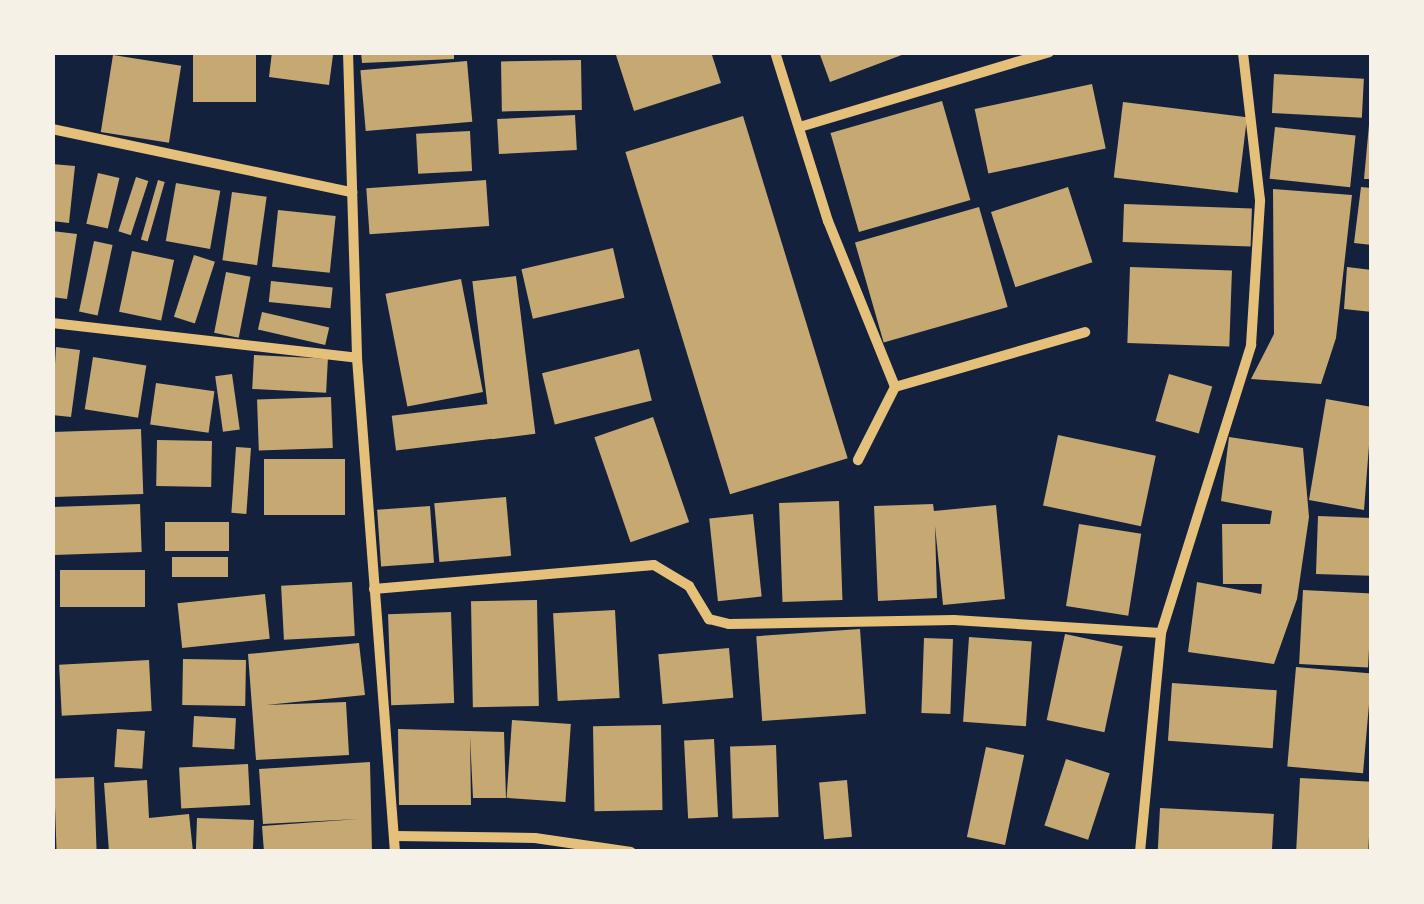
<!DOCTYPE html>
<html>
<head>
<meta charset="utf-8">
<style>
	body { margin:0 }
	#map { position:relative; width:1424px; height:904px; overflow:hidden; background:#14213d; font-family:Jost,sans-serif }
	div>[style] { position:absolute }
	.building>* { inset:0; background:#c6a872; transform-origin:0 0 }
	.minor>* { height:10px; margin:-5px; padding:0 5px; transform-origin:5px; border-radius:5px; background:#e5c07b }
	span { translate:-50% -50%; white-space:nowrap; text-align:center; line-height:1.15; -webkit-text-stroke:8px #f6f1e7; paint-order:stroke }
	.frame { position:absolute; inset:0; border:55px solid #f6f1e7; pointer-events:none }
</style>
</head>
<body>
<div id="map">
	<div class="building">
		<div style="left:193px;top:52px;width:63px;height:50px"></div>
		<div style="clip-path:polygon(272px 52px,333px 55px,329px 85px,269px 77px)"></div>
		<div style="clip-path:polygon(361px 52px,454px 52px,454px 59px,362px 63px)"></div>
		<div style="clip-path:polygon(615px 52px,711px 52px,721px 83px,634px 111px)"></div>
		<div style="clip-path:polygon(819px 52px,907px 52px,907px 53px,830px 82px)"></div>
		<div style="left:113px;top:55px;width:69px;height:78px;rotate:9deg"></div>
		<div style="left:581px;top:60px;width:50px;height:80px;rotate:89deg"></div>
		<div style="left:467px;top:61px;width:61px;height:107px;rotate:85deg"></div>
		<div style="left:1274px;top:74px;width:90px;height:39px;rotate:3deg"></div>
		<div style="left:1092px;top:84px;width:66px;height:120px;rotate:78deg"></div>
		<div style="left:942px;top:101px;width:103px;height:116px;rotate:74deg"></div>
		<div style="left:1123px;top:102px;width:125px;height:76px;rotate:7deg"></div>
		<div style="left:575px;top:115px;width:35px;height:78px;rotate:87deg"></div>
		<div style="left:743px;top:116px;width:358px;height:123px;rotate:73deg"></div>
		<div style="clip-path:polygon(1369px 125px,1372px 125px,1372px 179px,1364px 179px)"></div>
		<div style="left:1275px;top:127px;width:81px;height:52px;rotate:6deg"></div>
		<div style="left:470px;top:131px;width:40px;height:54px;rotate:87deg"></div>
		<div style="clip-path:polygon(52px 164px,75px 166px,69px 223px,52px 221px)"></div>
		<div style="left:98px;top:173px;width:22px;height:52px;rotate:13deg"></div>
		<div style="left:136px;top:177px;width:13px;height:57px;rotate:18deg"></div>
		<div style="left:158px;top:180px;width:7px;height:62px;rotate:16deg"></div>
		<div style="left:486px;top:180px;width:46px;height:120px;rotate:86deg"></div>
		<div style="left:176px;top:183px;width:45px;height:59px;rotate:10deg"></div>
		<div style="left:1068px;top:187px;width:79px;height:81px;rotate:72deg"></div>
		<div style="clip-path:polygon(1361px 187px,1372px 188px,1372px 245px,1354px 243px)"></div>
		<div style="clip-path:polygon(1273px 189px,1352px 195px,1336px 338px,1321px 384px,1251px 379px,1274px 334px)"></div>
		<div style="left:232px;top:192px;width:35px;height:69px;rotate:8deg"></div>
		<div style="left:1124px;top:204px;width:128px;height:38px;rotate:2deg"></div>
		<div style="left:979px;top:207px;width:104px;height:129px;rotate:74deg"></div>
		<div style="left:278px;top:210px;width:58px;height:57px;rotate:6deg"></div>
		<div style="clip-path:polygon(52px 231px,77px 234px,67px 299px,52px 297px)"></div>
		<div style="left:94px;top:241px;width:19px;height:72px;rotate:12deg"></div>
		<div style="left:613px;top:248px;width:51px;height:94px;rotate:77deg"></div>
		<div style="left:132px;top:251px;width:43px;height:62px;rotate:12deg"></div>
		<div style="left:194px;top:255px;width:22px;height:65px;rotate:18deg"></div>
		<div style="left:1130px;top:267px;width:102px;height:76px;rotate:2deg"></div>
		<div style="clip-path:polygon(1347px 267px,1372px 270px,1372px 312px,1344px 309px)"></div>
		<div style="left:226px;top:272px;width:25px;height:62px;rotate:11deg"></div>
		<div style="left:516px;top:276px;width:159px;height:44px;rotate:83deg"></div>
		<div style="left:461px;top:279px;width:115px;height:77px;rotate:79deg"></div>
		<div style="left:271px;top:281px;width:62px;height:21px;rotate:6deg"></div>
		<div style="left:262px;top:312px;width:69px;height:18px;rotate:13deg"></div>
		<div style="clip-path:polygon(56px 347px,80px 350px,71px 417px,52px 415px)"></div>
		<div style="left:639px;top:349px;width:53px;height:100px;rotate:76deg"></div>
		<div style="left:254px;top:355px;width:74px;height:34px;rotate:3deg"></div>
		<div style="left:93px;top:357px;width:54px;height:53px;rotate:9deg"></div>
		<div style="left:232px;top:374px;width:56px;height:17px;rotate:82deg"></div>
		<div style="left:1169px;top:374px;width:45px;height:49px;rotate:16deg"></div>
		<div style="left:156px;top:383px;width:59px;height:42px;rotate:8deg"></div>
		<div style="left:331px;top:397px;width:51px;height:74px;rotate:88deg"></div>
		<div style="clip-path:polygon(1326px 399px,1372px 407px,1364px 510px,1309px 500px)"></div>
		<div style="left:488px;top:404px;width:35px;height:97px;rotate:83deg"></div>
		<div style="left:653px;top:417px;width:111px;height:62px;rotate:71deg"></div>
		<div style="left:141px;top:429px;width:65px;height:89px;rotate:88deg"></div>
		<div style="left:1058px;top:435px;width:100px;height:72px;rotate:12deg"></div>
		<div style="clip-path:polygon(1229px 437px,1303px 448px,1309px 517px,1297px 599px,1274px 664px,1188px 652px,1197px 582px,1261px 594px,1262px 584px,1223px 584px,1222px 524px,1270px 524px,1272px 511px,1221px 501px)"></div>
		<div style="left:157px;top:440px;width:55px;height:46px;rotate:1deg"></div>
		<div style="left:236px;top:447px;width:15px;height:66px;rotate:4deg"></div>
		<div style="left:345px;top:459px;width:56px;height:81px;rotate:90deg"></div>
		<div style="left:506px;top:497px;width:59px;height:72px;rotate:85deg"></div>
		<div style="left:839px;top:501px;width:99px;height:60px;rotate:88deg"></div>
		<div style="left:140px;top:504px;width:48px;height:88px;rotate:88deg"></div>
		<div style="clip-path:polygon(933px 504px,934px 511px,996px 505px,1005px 599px,943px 605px,935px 526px,937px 598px,878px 601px,874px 506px)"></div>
		<div style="left:430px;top:506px;width:57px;height:53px;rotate:86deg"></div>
		<div style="left:753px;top:514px;width:83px;height:44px;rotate:84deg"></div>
		<div style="left:1318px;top:516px;width:54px;height:58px;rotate:2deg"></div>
		<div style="left:229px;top:522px;width:29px;height:64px;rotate:90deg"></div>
		<div style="left:1079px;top:524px;width:63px;height:83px;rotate:9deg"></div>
		<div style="left:172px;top:557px;width:56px;height:20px"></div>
		<div style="left:60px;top:570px;width:85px;height:37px"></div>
		<div style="left:352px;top:582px;width:54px;height:71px;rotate:87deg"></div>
		<div style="left:1303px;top:590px;width:69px;height:74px;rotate:3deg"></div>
		<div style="left:265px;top:594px;width:45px;height:88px;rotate:84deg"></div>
		<div style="left:537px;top:600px;width:106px;height:66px;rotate:89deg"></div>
		<div style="left:615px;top:610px;width:88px;height:62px;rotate:87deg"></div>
		<div style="left:451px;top:612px;width:91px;height:63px;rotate:88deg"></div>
		<div style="left:860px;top:629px;width:85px;height:104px;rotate:86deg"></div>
		<div style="left:1065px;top:634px;width:59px;height:88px;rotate:12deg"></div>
		<div style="left:969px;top:637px;width:63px;height:85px;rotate:4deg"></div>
		<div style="left:924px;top:638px;width:29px;height:75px;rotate:2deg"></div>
		<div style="clip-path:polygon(359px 643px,365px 695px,266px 705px,346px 702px,349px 755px,256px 760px,248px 654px)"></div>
		<div style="left:729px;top:648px;width:50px;height:71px;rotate:85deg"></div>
		<div style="left:183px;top:659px;width:63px;height:46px;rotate:1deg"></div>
		<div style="left:149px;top:660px;width:51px;height:90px;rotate:87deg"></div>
		<div style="left:1296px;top:667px;width:76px;height:100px;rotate:5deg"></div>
		<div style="left:1172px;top:683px;width:105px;height:58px;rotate:4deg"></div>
		<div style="left:194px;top:716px;width:42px;height:31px;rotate:3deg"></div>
		<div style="left:512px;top:720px;width:59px;height:78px;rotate:4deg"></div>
		<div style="left:661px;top:725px;width:85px;height:68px;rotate:89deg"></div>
		<div style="left:117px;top:729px;width:28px;height:38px;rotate:4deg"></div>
		<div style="clip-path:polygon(398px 729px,504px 732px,506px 798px,473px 798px,470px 736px,471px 805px,399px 805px)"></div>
		<div style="left:714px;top:739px;width:78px;height:30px;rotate:87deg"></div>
		<div style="left:776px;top:745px;width:72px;height:46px;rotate:88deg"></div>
		<div style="left:986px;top:747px;width:39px;height:92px;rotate:12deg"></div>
		<div style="left:1066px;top:759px;width:46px;height:70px;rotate:18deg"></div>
		<div style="clip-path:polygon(370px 762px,372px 852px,264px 852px,262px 826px,358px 819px,263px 824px,259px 769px)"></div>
		<div style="left:248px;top:764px;width:41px;height:69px;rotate:87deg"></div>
		<div style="left:94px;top:777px;width:75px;height:40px;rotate:88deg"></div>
		<div style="left:1300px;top:778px;width:72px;height:73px;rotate:3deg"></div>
		<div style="clip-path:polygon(147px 780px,149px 818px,189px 814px,193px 852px,109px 852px,104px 783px)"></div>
		<div style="left:847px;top:780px;width:57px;height:28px;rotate:85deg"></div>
		<div style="left:1160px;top:808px;width:114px;height:44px;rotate:3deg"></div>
		<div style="left:197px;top:818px;width:57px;height:34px;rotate:2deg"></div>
	</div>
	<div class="minor">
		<div style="left:348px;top:52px;width:306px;rotate:88.3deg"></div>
		<div style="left:357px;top:358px;width:495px;rotate:85.6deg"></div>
		<div style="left:775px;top:52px;width:177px;rotate:72.6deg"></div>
		<div style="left:828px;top:221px;width:179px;rotate:68deg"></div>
		<div style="left:895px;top:387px;width:82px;rotate:116.9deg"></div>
		<div style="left:803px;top:126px;width:257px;rotate:-16.7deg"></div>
		<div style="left:52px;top:129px;width:307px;rotate:11.9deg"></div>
		<div style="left:52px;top:323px;width:307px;rotate:6.5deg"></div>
		<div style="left:895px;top:387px;width:198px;rotate:-16.1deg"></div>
		<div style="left:374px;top:589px;width:281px;rotate:-4.9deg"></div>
		<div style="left:654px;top:565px;width:41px;rotate:31deg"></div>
		<div style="left:689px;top:586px;width:39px;rotate:59deg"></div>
		<div style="left:709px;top:619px;width:21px;rotate:14deg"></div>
		<div style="left:729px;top:624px;width:225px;rotate:-1deg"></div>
		<div style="left:954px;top:620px;width:207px;rotate:3.6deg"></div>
		<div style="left:394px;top:836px;width:141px;rotate:0.8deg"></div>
		<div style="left:535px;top:838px;width:97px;rotate:8.3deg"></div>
		<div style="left:1140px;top:852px;width:220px;rotate:-84.5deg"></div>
		<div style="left:1161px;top:633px;width:302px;rotate:-72.6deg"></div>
		<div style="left:1251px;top:345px;width:145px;rotate:-86.4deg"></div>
		<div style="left:1260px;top:200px;width:149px;rotate:-96.6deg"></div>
	</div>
	<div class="frame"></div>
</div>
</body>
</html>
